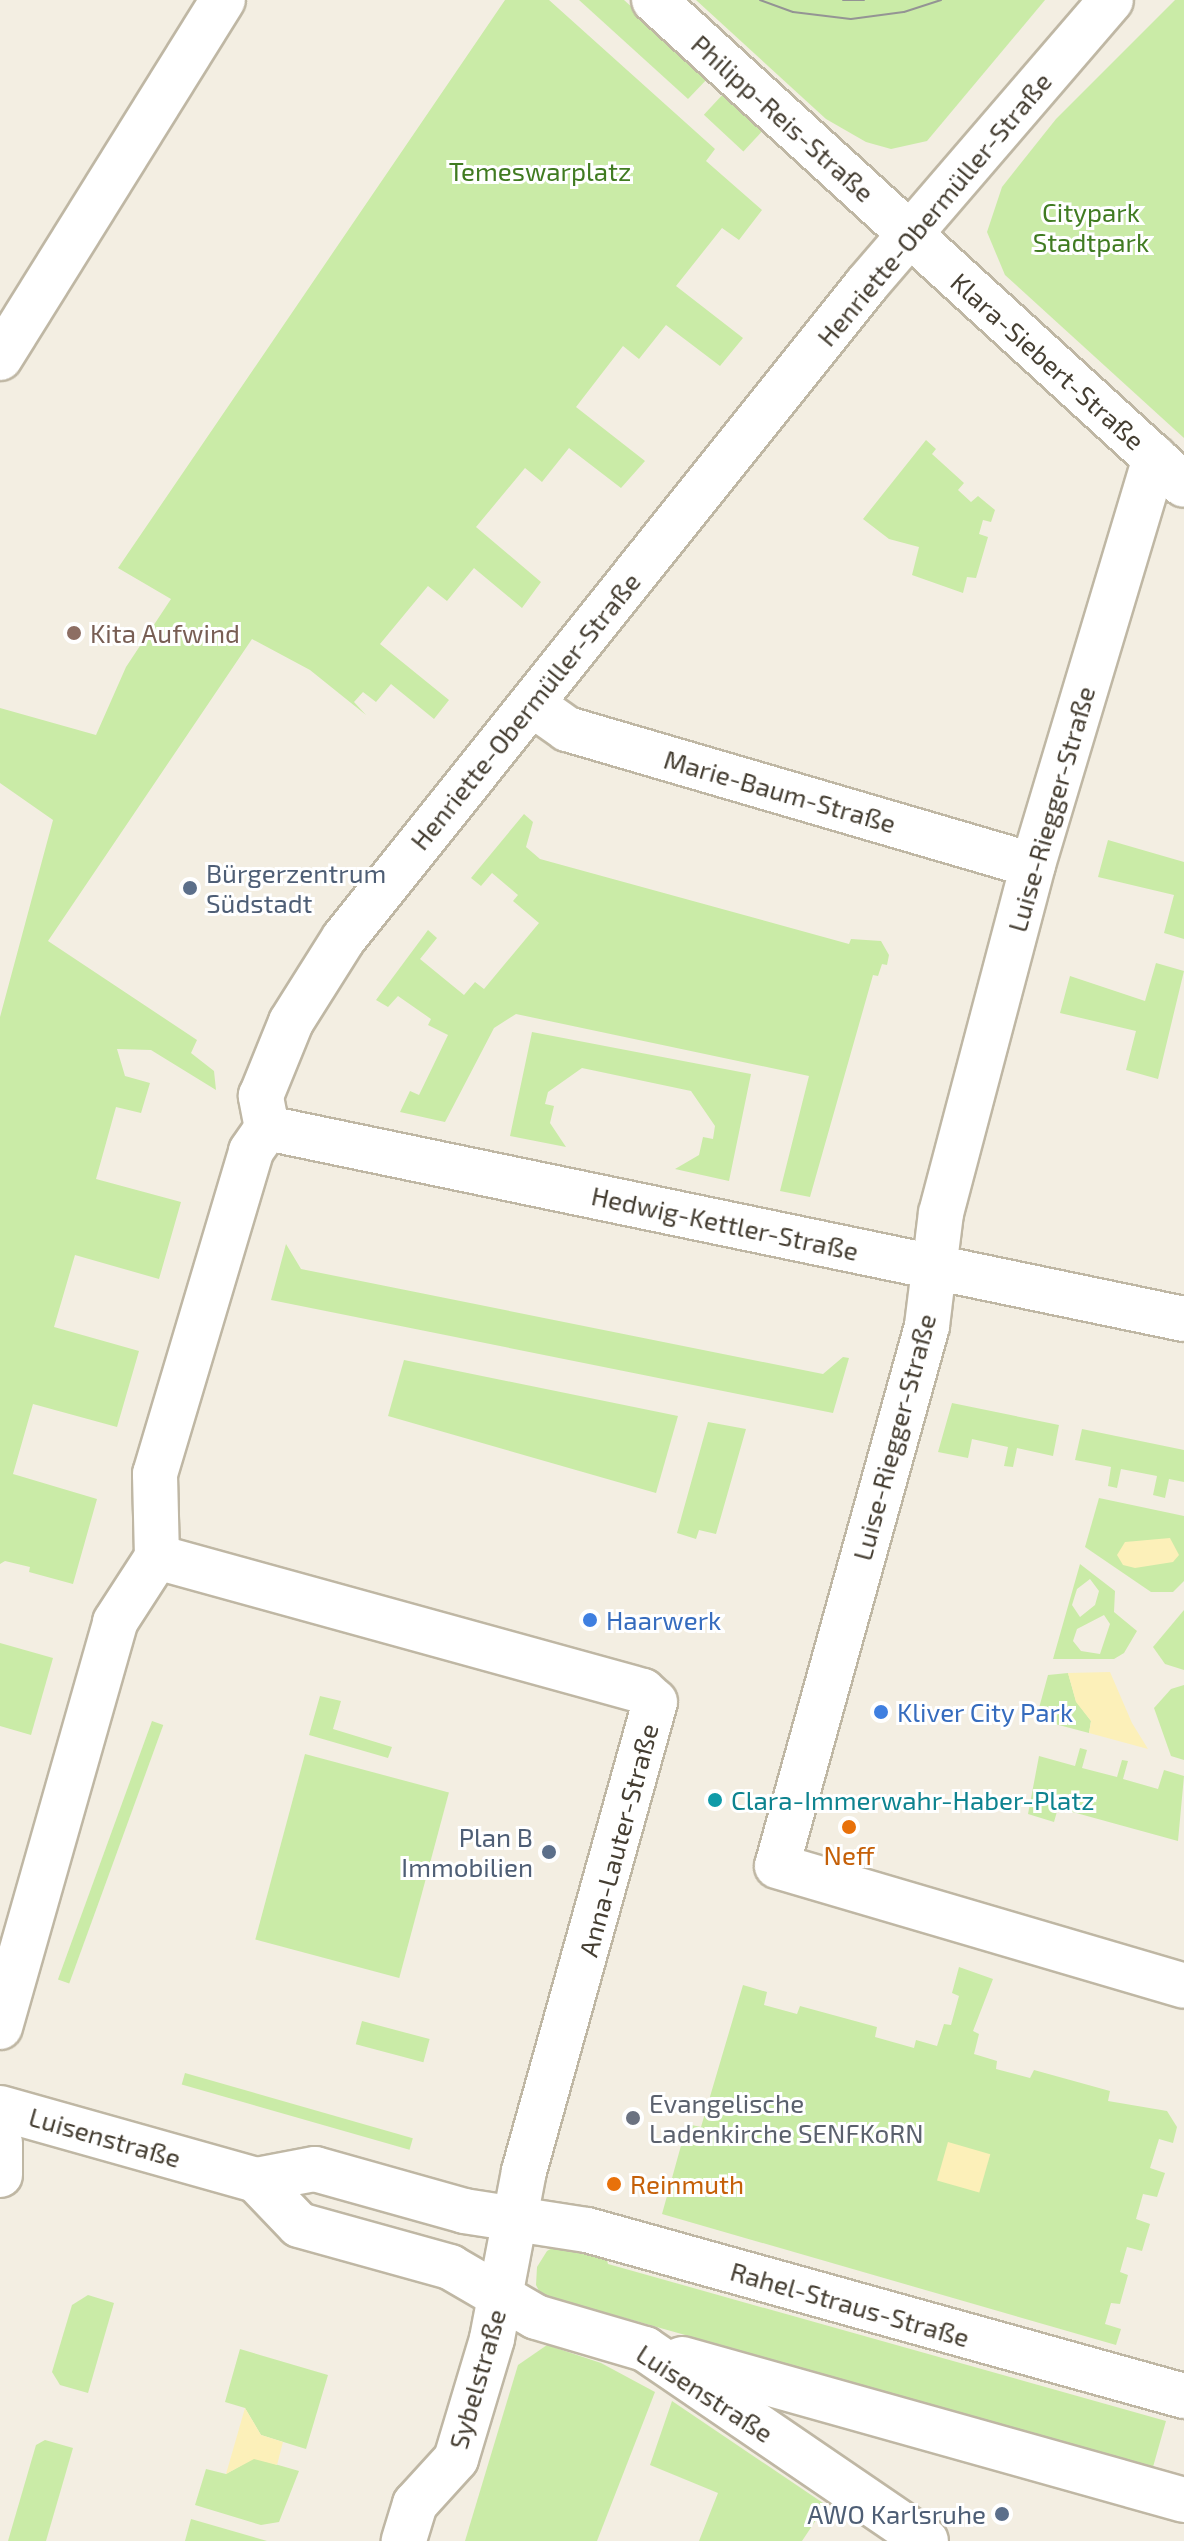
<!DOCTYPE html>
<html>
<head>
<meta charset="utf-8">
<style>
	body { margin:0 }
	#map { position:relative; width:1184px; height:2541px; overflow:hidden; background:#f3eee2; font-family:"Exo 2",sans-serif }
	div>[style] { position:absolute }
	.green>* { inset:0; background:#caeba7; transform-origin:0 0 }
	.sand>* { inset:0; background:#fcf0b9; transform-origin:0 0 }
	.roads { filter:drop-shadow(2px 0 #bfb7a4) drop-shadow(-2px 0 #bfb7a4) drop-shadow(0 2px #bfb7a4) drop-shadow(0 -2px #bfb7a4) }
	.minor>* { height:44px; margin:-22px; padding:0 22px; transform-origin:22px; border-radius:22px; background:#fff }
	.tram>* { height:2px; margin:-1px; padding:0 1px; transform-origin:1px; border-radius:1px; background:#949494 }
	.dots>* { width:22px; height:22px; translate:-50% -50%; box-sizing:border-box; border:4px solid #fff; border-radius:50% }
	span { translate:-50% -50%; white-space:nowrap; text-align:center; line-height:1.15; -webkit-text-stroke:6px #fff; paint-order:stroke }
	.street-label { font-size:26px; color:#453e32 }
	.park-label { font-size:26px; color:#407b21 }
	.education-label { font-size:26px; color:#785e54 }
	.left { translate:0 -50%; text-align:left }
	.service-label { font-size:26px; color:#4e5e75 }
	.right { translate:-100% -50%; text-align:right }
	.shop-label { font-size:26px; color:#366cbe }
	.culture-label { font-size:26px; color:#0d838f }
	.food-label { font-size:26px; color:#c56008 }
	.worship-label { font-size:26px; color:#5b616d }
</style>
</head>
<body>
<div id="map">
	<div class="green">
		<div style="clip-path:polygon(505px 0,549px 0,715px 149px,706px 161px,762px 210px,739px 240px,722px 228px,676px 286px,743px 338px,720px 366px,666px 325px,639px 359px,623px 346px,576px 407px,645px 461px,621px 488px,569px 448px,542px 482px,525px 468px,476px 527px,541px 582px,522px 608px,474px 568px,447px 601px,428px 586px,380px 644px,449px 700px,434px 719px,391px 684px,376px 702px,363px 692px,354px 702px,366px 715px,310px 670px,252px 639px,48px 941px,197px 1040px,191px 1053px,214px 1071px,216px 1090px,151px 1050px,117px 1049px,125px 1076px,150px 1083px,141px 1113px,116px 1107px,96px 1179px,181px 1202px,159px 1279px,75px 1255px,54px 1327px,139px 1351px,117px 1427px,33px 1404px,13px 1474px,97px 1499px,73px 1584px,29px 1572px,30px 1567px,5px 1561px,0 1564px,0 1017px,53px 820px,0 783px,0 708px,96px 735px,126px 667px,171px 599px,118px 568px)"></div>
		<div style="clip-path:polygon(579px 0,624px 0,709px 77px,688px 99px)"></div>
		<div style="clip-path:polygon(696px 0,1045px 0,927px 141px,891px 149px,866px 142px,826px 119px)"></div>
		<div style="clip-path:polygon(1175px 0,1184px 0,1184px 438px,1005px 275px,987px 232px,1002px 187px,1056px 119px)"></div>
		<div style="left:725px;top:92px;width:54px;height:31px;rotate:43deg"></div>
		<div style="clip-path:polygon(926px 440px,936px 449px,932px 454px,964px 483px,958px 490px,971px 502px,978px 496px,995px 510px,991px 522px,983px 520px,979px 534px,988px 537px,976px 578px,967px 577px,963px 593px,912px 575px,919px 547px,889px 539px,863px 519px)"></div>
		<div style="clip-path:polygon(524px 814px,533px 822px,526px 847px,540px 859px,849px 944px,851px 939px,881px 941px,889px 955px,887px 965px,882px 964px,878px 976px,873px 975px,810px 1197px,780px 1191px,809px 1076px,516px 1014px,494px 1028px,445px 1122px,400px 1112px,410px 1091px,419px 1095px,448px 1035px,428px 1025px,431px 1019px,398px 996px,388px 1007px,376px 1000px,428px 930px,437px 938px,420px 959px,464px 995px,475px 982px,484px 989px,539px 923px,513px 901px,518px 895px,492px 873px,481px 886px,471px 878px)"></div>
		<div style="clip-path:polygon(1108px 840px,1184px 862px,1184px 939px,1164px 933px,1174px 895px,1098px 877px)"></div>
		<div style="clip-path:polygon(1156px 963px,1184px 971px,1158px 1079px,1126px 1070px,1136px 1031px,1060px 1013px,1070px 976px,1145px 1001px)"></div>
		<div style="clip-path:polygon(532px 1032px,751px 1074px,729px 1181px,675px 1169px,699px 1155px,703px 1137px,713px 1139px,715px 1126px,691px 1091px,582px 1068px,548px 1092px,545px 1104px,554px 1106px,550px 1123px,566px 1147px,510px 1136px)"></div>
		<div style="clip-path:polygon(286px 1244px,301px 1269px,823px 1374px,843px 1357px,849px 1358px,833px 1413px,271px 1300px)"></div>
		<div style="clip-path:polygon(404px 1360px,678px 1416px,656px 1493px,388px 1416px)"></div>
		<div style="clip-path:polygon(952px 1403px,1059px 1425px,1053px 1456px,1017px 1448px,1013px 1467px,1004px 1466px,1008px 1447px,972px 1439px,968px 1458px,938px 1452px)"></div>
		<div style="clip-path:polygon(708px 1422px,746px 1429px,716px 1534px,699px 1530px,696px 1539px,677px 1533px)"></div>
		<div style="clip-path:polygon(1082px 1429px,1184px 1450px,1184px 1482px,1169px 1479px,1165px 1498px,1153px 1495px,1157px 1476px,1121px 1469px,1117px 1488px,1108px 1486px,1111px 1467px,1075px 1460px)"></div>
		<div style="clip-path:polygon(1099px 1498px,1184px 1516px,1184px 1581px,1173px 1592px,1151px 1592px,1085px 1547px)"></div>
		<div style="clip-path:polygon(evenodd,1080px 1564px,1115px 1591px,1114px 1612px,1137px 1631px,1124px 1653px,1114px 1659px,1053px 1659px,1080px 1564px,1090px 1579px,1099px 1591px,1095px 1605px,1080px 1617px,1072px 1605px,1077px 1589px,1090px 1579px,1080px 1564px,1104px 1615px,1110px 1624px,1100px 1654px,1081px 1651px,1073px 1641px,1077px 1629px,1104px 1615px)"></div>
		<div style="clip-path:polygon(1184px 1610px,1184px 1670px,1165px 1664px,1153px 1647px)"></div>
		<div style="clip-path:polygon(0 1643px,53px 1658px,31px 1735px,0 1726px)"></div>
		<div style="clip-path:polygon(1068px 1673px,1076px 1701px,1091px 1721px,1089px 1733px,1036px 1719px,1048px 1675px)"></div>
		<div style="clip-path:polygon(1184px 1685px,1184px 1760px,1171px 1756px,1154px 1708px,1171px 1689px)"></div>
		<div style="clip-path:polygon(320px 1696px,341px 1701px,333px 1729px,392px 1747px,388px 1758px,309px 1735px)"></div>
		<div style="left:152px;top:1721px;width:12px;height:275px;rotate:20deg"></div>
		<div style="clip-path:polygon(1080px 1748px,1087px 1750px,1082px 1768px,1117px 1777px,1122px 1760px,1128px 1761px,1123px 1779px,1158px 1789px,1164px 1770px,1184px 1776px,1178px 1841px,1058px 1808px,1054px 1822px,1028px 1814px,1039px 1756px,1075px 1766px)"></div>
		<div style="left:305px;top:1754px;width:149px;height:192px;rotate:15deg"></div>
		<div style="clip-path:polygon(959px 1967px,993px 1979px,973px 2031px,979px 2034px,974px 2054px,997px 2061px,996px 2069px,1030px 2078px,1034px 2070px,1110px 2091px,1108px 2101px,1167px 2111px,1177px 2127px,1173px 2143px,1159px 2139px,1150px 2168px,1165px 2173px,1157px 2197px,1143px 2194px,1136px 2219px,1150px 2224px,1142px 2251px,1127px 2247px,1120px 2272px,1128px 2275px,1120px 2304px,1111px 2303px,1105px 2324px,1121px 2329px,1116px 2345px,662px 2214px,687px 2124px,701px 2127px,743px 1985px,767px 1992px,764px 2005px,797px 2014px,800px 2006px,877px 2027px,875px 2037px,914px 2048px,916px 2040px,937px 2046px,944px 2024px,951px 2025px,959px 1996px,952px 1993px)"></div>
		<div style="left:362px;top:2021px;width:70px;height:24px;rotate:15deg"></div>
		<div style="left:185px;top:2073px;width:237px;height:12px;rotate:16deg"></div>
		<div style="clip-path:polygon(563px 2242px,604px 2249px,608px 2264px,1166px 2421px,1153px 2467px,593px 2309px,580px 2320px,544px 2301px,536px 2285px,537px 2267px,547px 2251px)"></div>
		<div style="clip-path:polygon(88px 2295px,114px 2303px,88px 2393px,60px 2385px,52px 2372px,72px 2305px)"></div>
		<div style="clip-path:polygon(547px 2345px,601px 2363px,655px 2392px,597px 2541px,465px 2541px,518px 2365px)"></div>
		<div style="clip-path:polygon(240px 2349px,328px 2375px,306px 2449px,261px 2435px,245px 2408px,225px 2402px)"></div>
		<div style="clip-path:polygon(672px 2401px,826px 2505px,802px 2541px,699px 2541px,718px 2493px,650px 2465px)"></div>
		<div style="clip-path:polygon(45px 2440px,73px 2448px,46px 2541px,8px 2541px,36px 2445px)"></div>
		<div style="clip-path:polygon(254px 2458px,299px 2471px,279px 2522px,261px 2525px,195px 2505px,206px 2469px,226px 2474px)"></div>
		<div style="clip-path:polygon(191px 2519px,267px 2541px,185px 2541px)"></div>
	</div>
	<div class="sand">
		<div style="clip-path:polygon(1170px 1538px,1179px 1555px,1173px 1562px,1135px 1568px,1123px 1565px,1117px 1555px,1125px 1542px)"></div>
		<div style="clip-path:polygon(1110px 1672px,1132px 1723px,1148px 1749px,1089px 1733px,1091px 1721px,1076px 1702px,1068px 1673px)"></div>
		<div style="left:948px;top:2142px;width:44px;height:40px;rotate:16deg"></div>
		<div style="clip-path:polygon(245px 2408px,261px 2435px,283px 2442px,277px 2465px,254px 2459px,226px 2474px)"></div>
	</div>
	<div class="roads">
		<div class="minor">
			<div style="left:654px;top:0;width:718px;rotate:42.46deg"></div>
			<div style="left:0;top:358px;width:422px;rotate:-58.1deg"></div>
			<div style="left:1155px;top:458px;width:425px;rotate:106.7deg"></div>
			<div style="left:1033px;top:865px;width:360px;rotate:104.8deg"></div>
			<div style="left:941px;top:1213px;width:114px;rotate:97.1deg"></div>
			<div style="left:927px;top:1326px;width:560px;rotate:105.52deg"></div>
			<div style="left:777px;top:1866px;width:424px;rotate:16.4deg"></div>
			<div style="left:533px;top:705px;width:42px;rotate:35.2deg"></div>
			<div style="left:567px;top:729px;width:485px;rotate:16.3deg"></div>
			<div style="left:267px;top:1128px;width:33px;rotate:-101deg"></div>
			<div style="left:261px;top:1096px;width:80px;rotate:-67.9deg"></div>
			<div style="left:291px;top:1022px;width:99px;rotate:-57.8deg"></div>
			<div style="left:344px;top:938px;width:837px;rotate:-51.35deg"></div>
			<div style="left:867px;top:284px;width:374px;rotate:-49.3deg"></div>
			<div style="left:267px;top:1128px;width:937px;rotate:11.77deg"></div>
			<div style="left:157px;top:1557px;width:504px;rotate:15.41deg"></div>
			<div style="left:643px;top:1691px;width:16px;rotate:43deg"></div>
			<div style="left:655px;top:1702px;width:487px;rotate:105.6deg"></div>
			<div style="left:524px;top:2171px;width:171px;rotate:100.8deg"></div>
			<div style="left:492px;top:2339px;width:125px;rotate:106.7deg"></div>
			<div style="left:456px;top:2459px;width:61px;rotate:132.3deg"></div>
			<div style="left:415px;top:2504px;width:39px;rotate:107deg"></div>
			<div style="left:0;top:2027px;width:421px;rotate:-74.1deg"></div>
			<div style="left:115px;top:1622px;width:77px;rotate:-57.1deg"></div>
			<div style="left:157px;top:1557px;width:83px;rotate:-91.4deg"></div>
			<div style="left:155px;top:1474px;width:337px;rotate:-73.4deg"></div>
			<div style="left:251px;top:1151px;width:28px;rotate:-55deg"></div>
			<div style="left:0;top:2108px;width:266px;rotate:15.7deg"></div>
			<div style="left:256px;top:2180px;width:60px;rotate:-10.6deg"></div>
			<div style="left:315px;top:2169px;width:155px;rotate:15.7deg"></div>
			<div style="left:464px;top:2211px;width:124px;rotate:8.8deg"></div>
			<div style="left:587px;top:2230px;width:620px;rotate:15.54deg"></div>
			<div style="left:0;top:2143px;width:32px;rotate:90deg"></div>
			<div style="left:256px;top:2180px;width:62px;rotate:46.3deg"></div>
			<div style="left:299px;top:2225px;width:157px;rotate:15.5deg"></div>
			<div style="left:450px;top:2267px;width:99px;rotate:30.2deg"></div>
			<div style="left:536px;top:2317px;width:114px;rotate:16.4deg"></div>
			<div style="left:645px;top:2349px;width:340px;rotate:34.3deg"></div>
			<div style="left:682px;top:2359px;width:521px;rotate:15.69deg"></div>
		</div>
	</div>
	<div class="tram">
		<div style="left:760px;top:0;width:35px;rotate:20deg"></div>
		<div style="left:793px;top:12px;width:58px;rotate:6.9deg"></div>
		<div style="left:851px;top:19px;width:53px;rotate:-7.5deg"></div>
		<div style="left:904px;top:12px;width:39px;rotate:-18deg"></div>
		<div style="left:843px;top:0;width:21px"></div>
	</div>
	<div class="dots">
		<div style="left:74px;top:633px;background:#8d6e63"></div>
		<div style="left:190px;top:888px;background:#5c6f8a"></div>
		<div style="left:590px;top:1620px;background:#3f7fe0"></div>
		<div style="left:881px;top:1712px;background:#3f7fe0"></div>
		<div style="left:715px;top:1800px;background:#0f9aa8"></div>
		<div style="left:849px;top:1827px;background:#e8710a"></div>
		<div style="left:549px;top:1852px;background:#5c6f8a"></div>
		<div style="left:633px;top:2118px;background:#6b7280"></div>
		<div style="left:614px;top:2184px;background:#e8710a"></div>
		<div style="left:1002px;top:2514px;background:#5c6f8a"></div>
	</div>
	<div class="street-label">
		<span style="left:783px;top:118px;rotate:42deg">Philipp-Reis-Straße</span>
		<span style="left:934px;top:209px;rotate:-50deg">Henriette-Obermüller-Straße</span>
		<span style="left:1048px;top:361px;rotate:42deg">Klara-Siebert-Straße</span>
		<span style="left:525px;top:711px;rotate:-51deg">Henriette-Obermüller-Straße</span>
		<span style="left:780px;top:791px;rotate:16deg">Marie-Baum-Straße</span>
		<span style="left:1051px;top:809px;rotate:-74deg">Luise-Riegger-Straße</span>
		<span style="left:725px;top:1223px;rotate:12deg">Hedwig-Kettler-Straße</span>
		<span style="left:894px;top:1437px;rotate:-75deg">Luise-Riegger-Straße</span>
		<span style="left:618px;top:1840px;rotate:-75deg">Anna-Lauter-Straße</span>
		<span style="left:105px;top:2137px;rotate:16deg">Luisenstraße</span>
		<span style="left:850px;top:2304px;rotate:16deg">Rahel-Straus-Straße</span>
		<span style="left:477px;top:2379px;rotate:-74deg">Sybelstraße</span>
		<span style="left:705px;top:2393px;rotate:33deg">Luisenstraße</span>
	</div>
	<div class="park-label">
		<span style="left:540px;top:171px">Temeswarplatz</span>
		<span style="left:1091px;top:227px">Citypark<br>Stadtpark</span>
	</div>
	<div class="education-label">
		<span class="left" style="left:90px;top:633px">Kita Aufwind</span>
	</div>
	<div class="service-label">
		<span class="left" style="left:206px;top:888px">Bürgerzentrum<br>Südstadt</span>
		<span class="right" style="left:533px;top:1852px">Plan B<br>Immobilien</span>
		<span class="right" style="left:986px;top:2514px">AWO Karlsruhe</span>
	</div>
	<div class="shop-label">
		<span class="left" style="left:606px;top:1620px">Haarwerk</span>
		<span class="left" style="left:897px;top:1712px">Kliver City Park</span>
	</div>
	<div class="culture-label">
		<span class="left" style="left:731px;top:1800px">Clara-Immerwahr-Haber-Platz</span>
	</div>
	<div class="food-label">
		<span style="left:849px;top:1855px">Neff</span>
		<span class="left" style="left:630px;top:2184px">Reinmuth</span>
	</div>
	<div class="worship-label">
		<span class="left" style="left:649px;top:2118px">Evangelische<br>Ladenkirche SENFKoRN</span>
	</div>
</div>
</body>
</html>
